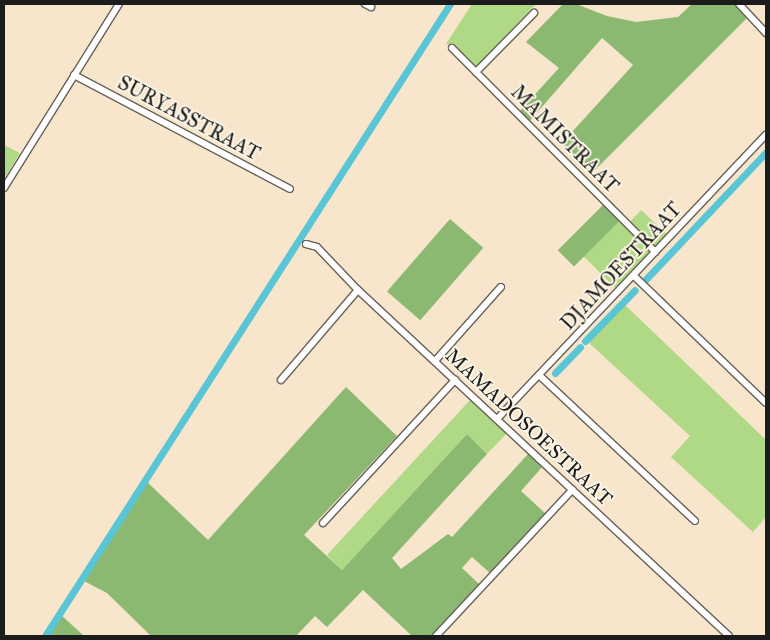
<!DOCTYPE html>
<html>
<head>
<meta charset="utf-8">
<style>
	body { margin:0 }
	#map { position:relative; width:770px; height:640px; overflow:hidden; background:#f7e5cc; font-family:"IM FELL Great Primer",serif }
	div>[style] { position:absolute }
	.green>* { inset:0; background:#afd984; transform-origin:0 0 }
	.forest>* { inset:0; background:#8bb972; transform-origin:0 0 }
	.canal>* { height:7px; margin:-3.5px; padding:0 3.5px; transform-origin:3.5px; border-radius:3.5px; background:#5ac5d4 }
	.roads { filter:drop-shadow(1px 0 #69625a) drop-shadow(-1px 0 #69625a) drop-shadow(0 1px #69625a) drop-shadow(0 -1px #69625a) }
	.minor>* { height:6px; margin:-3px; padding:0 3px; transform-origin:3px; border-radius:3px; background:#fff }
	span { translate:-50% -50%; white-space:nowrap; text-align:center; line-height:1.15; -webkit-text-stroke:4px #fcf5e5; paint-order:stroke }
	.street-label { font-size:20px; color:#1c1c1c }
	.frame { position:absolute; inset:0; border:5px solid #1c1c1c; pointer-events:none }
</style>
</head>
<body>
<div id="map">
	<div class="green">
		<div style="clip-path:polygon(472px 4px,536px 4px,475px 69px,454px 45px,446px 44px)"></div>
		<div style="clip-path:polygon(4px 145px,20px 153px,4px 179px)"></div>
		<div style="left:641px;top:210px;width:35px;height:19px;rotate:43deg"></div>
		<div style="left:619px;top:221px;width:44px;height:50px;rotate:45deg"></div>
		<div style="clip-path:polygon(624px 304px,766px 440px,766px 517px,753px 532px,671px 457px,690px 436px,588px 342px)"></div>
		<div style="clip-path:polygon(472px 398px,508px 432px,487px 454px,467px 434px,342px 570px,327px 555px)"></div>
	</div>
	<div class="forest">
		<div style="clip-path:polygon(563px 4px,576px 4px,607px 16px,636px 22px,678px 17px,692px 4px,734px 4px,747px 18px,590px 175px,562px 143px,633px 65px,602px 38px,528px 123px,518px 113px,559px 68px,526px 42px)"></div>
		<div style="left:603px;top:205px;width:23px;height:64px;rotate:45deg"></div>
		<div style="left:450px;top:219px;width:44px;height:96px;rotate:41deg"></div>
		<div style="clip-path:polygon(346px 387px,397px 436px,304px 535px,342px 570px,467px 434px,487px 454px,392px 558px,401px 569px,448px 534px,452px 537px,529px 453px,543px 466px,521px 491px,546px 514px,490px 573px,472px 557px,462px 568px,479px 584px,432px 636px,412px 636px,363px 590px,327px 627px,315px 616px,296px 636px,151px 636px,107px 593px,82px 580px,146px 481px,208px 540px)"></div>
		<div style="clip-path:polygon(60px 614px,84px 636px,45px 636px)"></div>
	</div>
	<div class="canal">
		<div style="left:646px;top:279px;width:175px;rotate:-46.6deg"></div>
		<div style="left:585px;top:341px;width:71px;rotate:-45.6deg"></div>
		<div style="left:555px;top:373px;width:36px;rotate:-46deg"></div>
		<div style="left:45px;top:636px;width:751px;rotate:-57.35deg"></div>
	</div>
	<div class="roads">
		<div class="minor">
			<div style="left:365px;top:4px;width:7px;rotate:27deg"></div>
			<div style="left:739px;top:4px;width:40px;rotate:47deg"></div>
			<div style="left:452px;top:48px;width:288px;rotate:45.1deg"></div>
			<div style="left:476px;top:72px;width:83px;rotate:-45.5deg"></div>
			<div style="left:74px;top:75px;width:244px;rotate:27.8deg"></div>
			<div style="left:4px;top:188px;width:217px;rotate:-58deg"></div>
			<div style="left:306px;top:244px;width:11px;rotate:15deg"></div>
			<div style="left:317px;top:247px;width:59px;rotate:46.4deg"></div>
			<div style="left:358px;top:290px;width:507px;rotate:43deg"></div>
			<div style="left:634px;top:276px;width:183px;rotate:43.9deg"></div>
			<div style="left:435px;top:361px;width:99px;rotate:-48.3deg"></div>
			<div style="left:540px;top:376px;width:212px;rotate:43.1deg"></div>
			<div style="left:281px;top:380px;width:118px;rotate:-49.5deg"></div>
			<div style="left:498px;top:418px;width:390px;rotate:-46.6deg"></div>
			<div style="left:323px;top:523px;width:195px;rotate:-47.3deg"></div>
			<div style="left:436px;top:636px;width:200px;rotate:-47deg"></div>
		</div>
	</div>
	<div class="street-label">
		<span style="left:189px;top:118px;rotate:28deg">SURYASSTRAAT</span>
		<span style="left:565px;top:139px;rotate:45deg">MAMISTRAAT</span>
		<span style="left:621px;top:266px;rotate:-47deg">DJAMOESTRAAT</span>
		<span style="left:529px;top:427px;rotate:43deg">MAMADOSOESTRAAT</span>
	</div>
	<div class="frame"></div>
</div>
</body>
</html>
